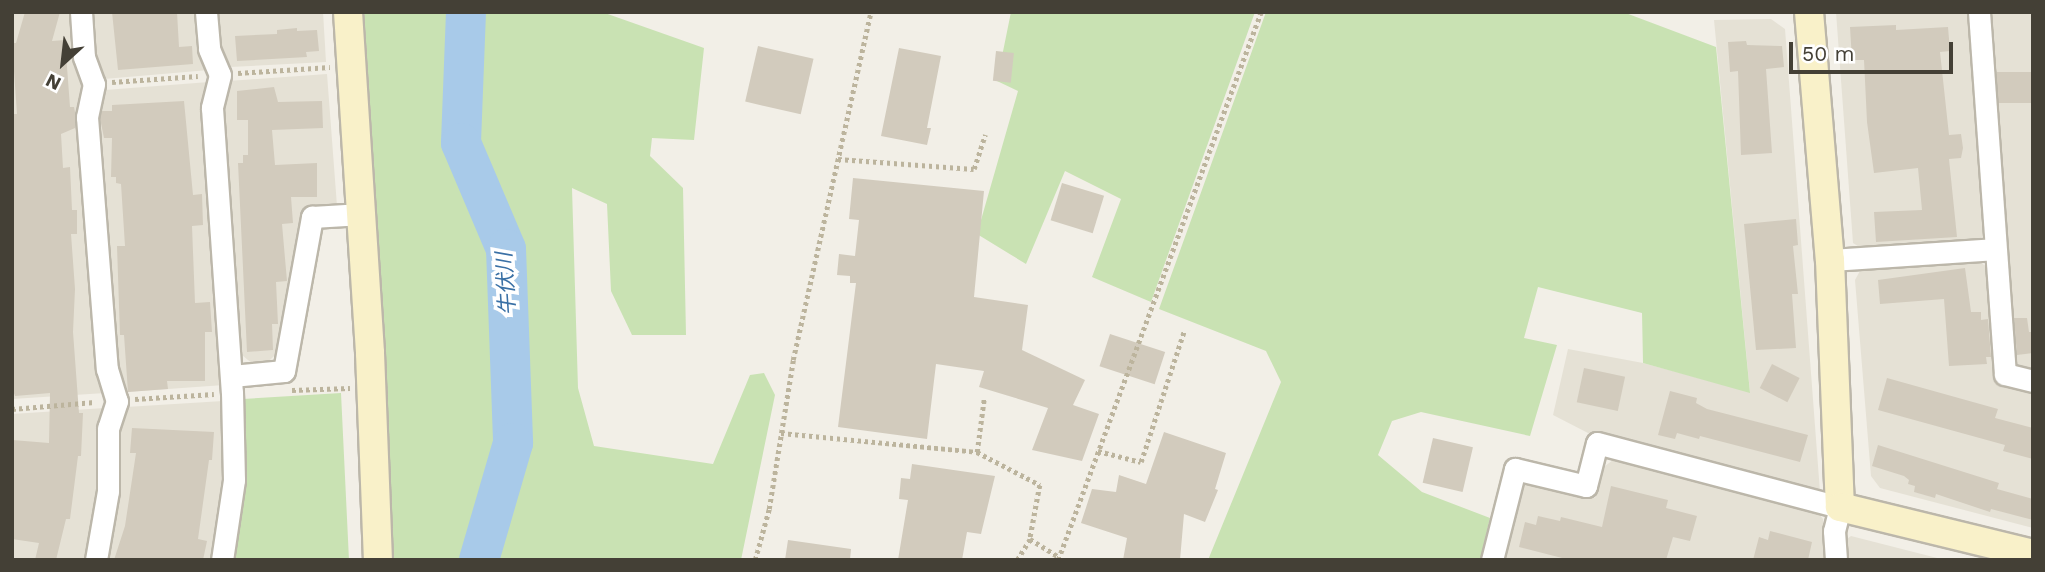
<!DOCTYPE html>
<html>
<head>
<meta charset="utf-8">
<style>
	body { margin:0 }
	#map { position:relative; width:2045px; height:572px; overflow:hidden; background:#f2efe7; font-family:"Work Sans","Noto Sans JP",sans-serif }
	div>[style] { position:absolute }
	.residential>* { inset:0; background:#e5e1d5 }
	.green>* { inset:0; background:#c9e2b3 }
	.river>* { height:40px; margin:-20px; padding:0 20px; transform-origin:20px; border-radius:20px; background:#a8cae9 }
	.building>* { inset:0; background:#d2cbbd; transform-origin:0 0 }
	.path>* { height:4.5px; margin-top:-2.25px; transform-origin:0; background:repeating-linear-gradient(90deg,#bcb49d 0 3.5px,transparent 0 7px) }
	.roads { filter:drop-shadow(2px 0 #bcb7aa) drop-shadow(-2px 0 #bcb7aa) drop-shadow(0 2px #bcb7aa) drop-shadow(0 -2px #bcb7aa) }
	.street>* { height:21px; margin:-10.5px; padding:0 10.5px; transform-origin:10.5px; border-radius:10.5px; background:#fff }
	.secondary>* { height:28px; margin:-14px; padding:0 14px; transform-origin:14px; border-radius:14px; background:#f9f1c9 }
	span { translate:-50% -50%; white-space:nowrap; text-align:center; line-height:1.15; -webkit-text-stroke:7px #fff; paint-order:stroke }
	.water-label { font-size:21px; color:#3a70a5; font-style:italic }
	.frame { position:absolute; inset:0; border:14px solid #444036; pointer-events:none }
	.north { position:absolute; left:28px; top:28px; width:70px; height:70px; -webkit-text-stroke:5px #fff; paint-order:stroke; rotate:207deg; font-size:19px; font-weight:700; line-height:28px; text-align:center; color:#444036 }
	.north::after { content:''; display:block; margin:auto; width:24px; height:32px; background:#444036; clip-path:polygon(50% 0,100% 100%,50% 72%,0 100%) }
	.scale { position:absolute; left:1789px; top:42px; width:164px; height:32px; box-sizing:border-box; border:4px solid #444036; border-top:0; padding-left:9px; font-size:21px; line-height:24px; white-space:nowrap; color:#444036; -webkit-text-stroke:5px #fff; paint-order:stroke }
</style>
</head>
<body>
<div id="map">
	<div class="residential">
		<div style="clip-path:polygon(12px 12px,72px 12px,84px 89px,77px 107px,98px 381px,105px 393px,12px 399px)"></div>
		<div style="clip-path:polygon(91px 12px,197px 12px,209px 70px,104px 79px,93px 51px)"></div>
		<div style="clip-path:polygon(218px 12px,323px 12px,326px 62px,230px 67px,220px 46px)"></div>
		<div style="clip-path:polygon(1836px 12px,1969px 12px,1986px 234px,1977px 241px,1861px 248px,1853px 243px)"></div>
		<div style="clip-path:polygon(1989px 12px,2033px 12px,2033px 372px,2018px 368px,2013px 361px)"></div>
		<div style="clip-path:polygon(1771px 19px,1785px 29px,1820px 492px,1588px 433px,1553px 415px,1568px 349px,1643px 363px,1750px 392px,1714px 20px)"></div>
		<div style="clip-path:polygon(327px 74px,337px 206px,305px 208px,276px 354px,266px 364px,254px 365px,242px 355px,221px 108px,228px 81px)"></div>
		<div style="clip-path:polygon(209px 82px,224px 385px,126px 392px,114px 370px,96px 111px,105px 90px)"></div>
		<div style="clip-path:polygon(1977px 260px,1987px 267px,1996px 382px,2033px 392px,2033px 528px,1880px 488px,1871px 476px,1855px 280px,1861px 269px)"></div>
		<div style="clip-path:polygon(223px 401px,224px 458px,212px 560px,106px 560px,119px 427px,127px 413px,126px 407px)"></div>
		<div style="clip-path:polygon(105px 408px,98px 424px,96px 494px,86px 560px,12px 560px,12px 414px)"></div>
		<div style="clip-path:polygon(1617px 457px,1815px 509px,1823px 519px,1826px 560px,1503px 560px,1520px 489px,1530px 482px,1595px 498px,1605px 466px)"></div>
		<div style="clip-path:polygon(1851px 536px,1945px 560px,1844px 560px,1842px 543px)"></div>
	</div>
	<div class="green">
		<div style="clip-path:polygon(364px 12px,602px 12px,704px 48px,694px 140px,652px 138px,650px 156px,683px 188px,686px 335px,632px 335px,611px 291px,607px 204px,572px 188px,578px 388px,594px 446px,713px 464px,750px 375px,764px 373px,775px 395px,741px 560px,389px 560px,385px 342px)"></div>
		<div style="clip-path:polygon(1011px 12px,1255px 12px,1151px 302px,1092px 277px,1121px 199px,1065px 171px,1026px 264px,977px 234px,1018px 91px,997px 81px)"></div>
		<div style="clip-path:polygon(1266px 12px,1623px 12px,1716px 47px,1750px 393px,1643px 363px,1642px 313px,1538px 287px,1524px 338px,1557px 345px,1530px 436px,1421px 412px,1392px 421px,1378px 455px,1422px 492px,1490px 518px,1480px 560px,1208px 560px,1281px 382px,1266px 351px,1159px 309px)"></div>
		<div style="clip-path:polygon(341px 393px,349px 560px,232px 560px,244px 470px,243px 399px)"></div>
	</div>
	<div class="river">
		<div style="left:466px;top:12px;width:131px;rotate:92.2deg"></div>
		<div style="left:461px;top:143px;width:115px;rotate:67deg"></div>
		<div style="left:506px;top:249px;width:194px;rotate:87.9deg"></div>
		<div style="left:513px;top:443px;width:122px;rotate:106.2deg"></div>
	</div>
	<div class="building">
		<div style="clip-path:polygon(25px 12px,60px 12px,52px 41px,65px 40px,70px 107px,74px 107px,75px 112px,75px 128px,61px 134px,63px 168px,70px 167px,72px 210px,77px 210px,77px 234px,71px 234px,75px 289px,73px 332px,79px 413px,83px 413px,81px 456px,78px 456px,70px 519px,66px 519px,56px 560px,35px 560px,39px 543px,12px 539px,12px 440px,49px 443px,50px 393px,15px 396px,12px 388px,12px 114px,17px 114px,12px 43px,16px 43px)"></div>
		<div style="clip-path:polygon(112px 12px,177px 12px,179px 47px,192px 46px,193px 64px,118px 70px)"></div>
		<div style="clip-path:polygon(1896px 25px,1896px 30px,1948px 27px,1950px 51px,1940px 52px,1949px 135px,1961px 134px,1963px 148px,1961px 158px,1949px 159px,1957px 237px,1876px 242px,1874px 212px,1922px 210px,1918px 168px,1874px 173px,1867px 122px,1864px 60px,1852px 60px,1850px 27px)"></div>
		<div style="clip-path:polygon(297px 28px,297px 31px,317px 30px,319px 51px,306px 52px,307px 57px,237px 61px,235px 36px,277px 34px,277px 30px)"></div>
		<div style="clip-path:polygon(1746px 41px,1747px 45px,1782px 46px,1784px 67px,1766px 69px,1772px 153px,1741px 155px,1738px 71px,1730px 72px,1728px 42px)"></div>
		<div style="left:758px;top:46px;width:57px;height:57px;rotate:13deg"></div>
		<div style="clip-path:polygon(899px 48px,941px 56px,927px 128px,931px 128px,927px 145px,881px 136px)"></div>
		<div style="left:996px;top:51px;width:18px;height:30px;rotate:6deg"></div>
		<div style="left:2033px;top:72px;width:31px;height:36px;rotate:90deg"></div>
		<div style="clip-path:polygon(274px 87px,278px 102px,322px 101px,323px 128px,272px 130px,275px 165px,317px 163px,317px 197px,291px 197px,293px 223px,282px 224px,287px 281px,276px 282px,278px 324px,272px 324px,273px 350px,247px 352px,238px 163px,243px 163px,243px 155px,248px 155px,248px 120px,237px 120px,237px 91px)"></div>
		<div style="clip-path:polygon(184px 101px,193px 195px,202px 194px,203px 225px,192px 226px,195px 303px,210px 302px,212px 332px,205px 332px,205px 381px,167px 381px,168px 389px,128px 392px,124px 335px,120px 335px,117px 246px,125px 246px,121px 184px,116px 183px,116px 177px,111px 177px,112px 138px,104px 138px,100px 118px,102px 111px,112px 111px,112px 105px)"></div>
		<div style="clip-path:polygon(853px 178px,984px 191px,974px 297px,1028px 305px,1022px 350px,1085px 380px,1073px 405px,1099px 414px,1082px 461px,1032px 450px,1048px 408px,979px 387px,984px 371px,936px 364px,927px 439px,838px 427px,856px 283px,850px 283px,850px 276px,837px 275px,839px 254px,855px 256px,859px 220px,849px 219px)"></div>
		<div style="left:1062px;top:183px;width:44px;height:39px;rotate:17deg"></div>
		<div style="clip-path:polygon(1796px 219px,1798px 245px,1793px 246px,1798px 294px,1792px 294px,1796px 348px,1756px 350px,1744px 224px)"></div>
		<div style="clip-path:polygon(1965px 268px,1971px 312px,1981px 312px,1981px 320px,1988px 319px,1991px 357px,1986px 357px,1987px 364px,1949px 366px,1944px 299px,1880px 304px,1878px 280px)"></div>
		<div style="clip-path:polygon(2014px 318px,2027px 318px,2029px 332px,2033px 332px,2033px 353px,2017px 355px)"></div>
		<div style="left:1110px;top:334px;width:58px;height:34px;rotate:18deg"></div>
		<div style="left:1772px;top:364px;width:31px;height:27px;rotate:27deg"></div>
		<div style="left:1584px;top:368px;width:42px;height:35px;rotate:12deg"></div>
		<div style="clip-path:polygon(1887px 378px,1998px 409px,1995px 418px,2033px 428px,2033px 459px,2003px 451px,2005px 445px,1878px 410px)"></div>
		<div style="clip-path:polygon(1670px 391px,1697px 398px,1696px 403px,1707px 409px,1808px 435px,1800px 462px,1700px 436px,1699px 439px,1677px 433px,1675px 439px,1658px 435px)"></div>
		<div style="clip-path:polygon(132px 428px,214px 432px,212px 460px,209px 460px,198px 539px,207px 541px,203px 560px,114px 560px,125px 526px,136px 453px,130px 453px)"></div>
		<div style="clip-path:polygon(1164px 432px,1226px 453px,1215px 489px,1218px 490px,1205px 522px,1184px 514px,1180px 560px,1123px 560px,1127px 538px,1081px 523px,1092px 489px,1116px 492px,1119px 475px,1146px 484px)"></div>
		<div style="left:1433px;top:438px;width:41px;height:46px;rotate:13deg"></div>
		<div style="clip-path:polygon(1878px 445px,1999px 483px,1997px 489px,2033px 499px,2033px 520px,1991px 509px,1990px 512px,1936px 494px,1935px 498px,1914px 492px,1915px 486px,1908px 484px,1909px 480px,1904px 476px,1872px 466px)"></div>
		<div style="clip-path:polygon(912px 464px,995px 476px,981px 534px,967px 532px,962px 560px,898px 560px,908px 500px,899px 499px,901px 478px,910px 479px)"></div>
		<div style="clip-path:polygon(1611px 486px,1668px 500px,1666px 508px,1697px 516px,1690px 541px,1673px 537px,1666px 560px,1570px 560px,1519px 547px,1525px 522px,1536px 525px,1538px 516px,1560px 521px,1561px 517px,1602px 527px)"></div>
		<div style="clip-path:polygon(1770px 531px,1812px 542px,1808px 560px,1753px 560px,1759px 537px,1768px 540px)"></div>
		<div style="clip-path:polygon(788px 540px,851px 549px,850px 560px,785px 560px)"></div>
	</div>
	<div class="path">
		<div style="left:238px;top:73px;width:92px;rotate:-3.7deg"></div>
		<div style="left:112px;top:82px;width:86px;rotate:-4deg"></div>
		<div style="left:838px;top:159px;width:136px;rotate:4.2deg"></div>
		<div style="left:974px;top:169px;width:36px;rotate:-72deg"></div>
		<div style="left:292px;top:390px;width:58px;rotate:-2deg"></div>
		<div style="left:135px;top:399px;width:79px;rotate:-3.6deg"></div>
		<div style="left:12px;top:409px;width:83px;rotate:-4.8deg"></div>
		<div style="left:781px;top:433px;width:197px;rotate:5.5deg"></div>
		<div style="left:977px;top:452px;width:71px;rotate:27.6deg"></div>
		<div style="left:1040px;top:485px;width:55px;rotate:100.5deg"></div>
		<div style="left:1098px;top:451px;width:44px;rotate:14.3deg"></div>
		<div style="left:1141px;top:462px;width:138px;rotate:-71.8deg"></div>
		<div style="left:977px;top:452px;width:53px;rotate:-82.5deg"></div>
		<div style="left:755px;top:560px;width:53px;rotate:-74.6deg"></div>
		<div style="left:769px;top:509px;width:151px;rotate:-80.8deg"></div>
		<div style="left:793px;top:360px;width:357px;rotate:-77.4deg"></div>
		<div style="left:1017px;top:560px;width:25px;rotate:-58deg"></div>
		<div style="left:1030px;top:539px;width:34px;rotate:32deg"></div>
		<div style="left:1058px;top:560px;width:584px;rotate:-69.67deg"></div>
	</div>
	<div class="roads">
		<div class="street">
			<div style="left:81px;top:12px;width:45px;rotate:86.2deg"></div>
			<div style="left:84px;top:57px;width:29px;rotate:70deg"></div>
			<div style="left:94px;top:84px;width:34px;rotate:102deg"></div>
			<div style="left:87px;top:117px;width:253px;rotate:85.5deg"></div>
			<div style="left:107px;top:369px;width:34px;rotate:73deg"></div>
			<div style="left:117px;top:401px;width:28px;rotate:108deg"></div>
			<div style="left:108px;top:428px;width:63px;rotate:90deg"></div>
			<div style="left:108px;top:491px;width:70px;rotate:99.9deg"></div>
			<div style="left:206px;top:12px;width:37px;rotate:85deg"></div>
			<div style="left:209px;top:49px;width:28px;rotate:67deg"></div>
			<div style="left:220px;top:75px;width:34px;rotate:104deg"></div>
			<div style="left:212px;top:108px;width:285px;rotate:86deg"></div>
			<div style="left:232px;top:392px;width:88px;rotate:88.7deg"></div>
			<div style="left:234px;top:480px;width:81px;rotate:98.5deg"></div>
			<div style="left:1979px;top:12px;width:363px;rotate:85.9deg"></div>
			<div style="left:2005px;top:374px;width:29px;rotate:14deg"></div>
			<div style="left:1830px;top:260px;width:164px;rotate:-3.8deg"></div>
			<div style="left:232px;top:376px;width:52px;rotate:-5.5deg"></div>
			<div style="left:284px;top:371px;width:157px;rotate:-79.7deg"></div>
			<div style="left:312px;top:217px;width:50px;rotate:-3.4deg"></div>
			<div style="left:1492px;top:560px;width:94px;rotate:-75.8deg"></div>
			<div style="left:1515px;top:469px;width:73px;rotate:13.5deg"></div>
			<div style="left:1586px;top:486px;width:44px;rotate:-75.7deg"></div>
			<div style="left:1597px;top:443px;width:251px;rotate:14.8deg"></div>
			<div style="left:1840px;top:507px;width:25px;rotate:104deg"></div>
			<div style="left:1834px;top:531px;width:29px;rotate:86deg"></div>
		</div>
		<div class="secondary">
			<div style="left:348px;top:12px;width:342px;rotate:86.3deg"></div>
			<div style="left:370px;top:353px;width:207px;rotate:87.8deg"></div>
			<div style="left:1809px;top:12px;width:249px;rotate:85.2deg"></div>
			<div style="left:1830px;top:260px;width:247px;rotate:87.7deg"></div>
			<div style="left:1840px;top:507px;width:199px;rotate:13.7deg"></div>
		</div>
	</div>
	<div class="water-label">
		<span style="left:506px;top:284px;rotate:-94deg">牛伏川</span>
	</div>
	<div class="frame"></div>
	<div class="north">N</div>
	<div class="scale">50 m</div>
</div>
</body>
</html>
